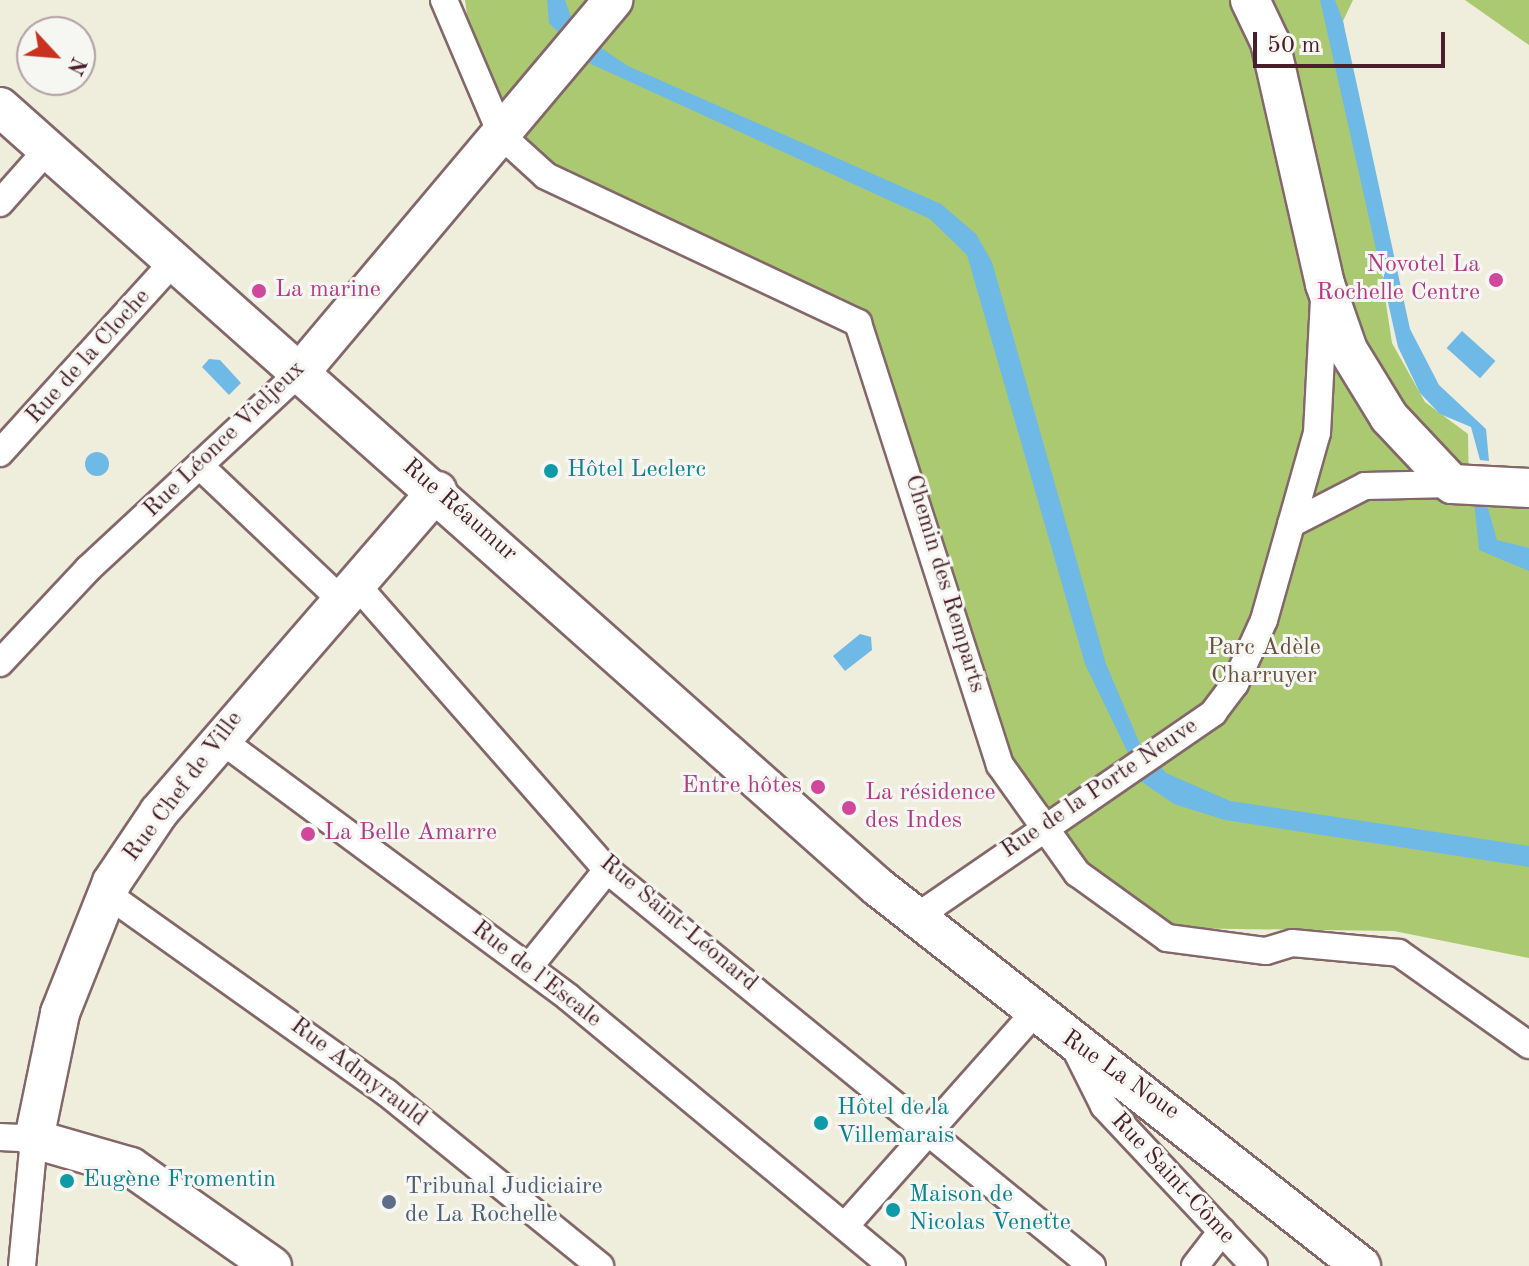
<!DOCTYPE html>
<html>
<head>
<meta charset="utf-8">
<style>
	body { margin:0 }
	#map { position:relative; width:1529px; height:1266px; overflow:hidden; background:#efeddb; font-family:"Old Standard TT",serif }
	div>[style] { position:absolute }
	.green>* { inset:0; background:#aac971 }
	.water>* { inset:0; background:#6fb9e7; transform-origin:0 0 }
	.round { border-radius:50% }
	.roads { filter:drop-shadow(2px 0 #846769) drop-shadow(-2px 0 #846769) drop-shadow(0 2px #846769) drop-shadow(0 -2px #846769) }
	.street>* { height:26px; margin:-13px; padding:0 13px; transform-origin:13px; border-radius:13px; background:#fff }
	.secondary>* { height:38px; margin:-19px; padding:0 19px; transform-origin:19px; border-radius:19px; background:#fff }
	.dots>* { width:22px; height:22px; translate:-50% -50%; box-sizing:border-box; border:4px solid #f6f6f2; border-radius:50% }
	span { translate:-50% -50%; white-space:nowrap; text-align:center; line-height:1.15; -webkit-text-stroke:6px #f6f6f2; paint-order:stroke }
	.hotel-label { font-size:24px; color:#b23c85 }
	.right { translate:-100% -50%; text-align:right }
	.left { translate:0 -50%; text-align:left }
	.street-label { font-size:24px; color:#4a1f2b }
	.culture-label { font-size:24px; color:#0d838f }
	.park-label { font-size:24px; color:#675240 }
	.service-label { font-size:24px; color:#4e5e75 }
	.north { position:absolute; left:16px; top:16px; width:80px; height:80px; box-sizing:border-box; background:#f6f6f2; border:2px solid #b1a0a2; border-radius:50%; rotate:116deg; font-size:22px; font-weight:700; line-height:32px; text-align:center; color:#4a1f2b }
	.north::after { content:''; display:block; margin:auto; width:28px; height:36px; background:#c8321e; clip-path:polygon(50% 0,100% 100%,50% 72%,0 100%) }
	.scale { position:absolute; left:1253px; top:32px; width:192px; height:36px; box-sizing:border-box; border:4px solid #4a1f2b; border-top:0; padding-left:10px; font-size:24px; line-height:28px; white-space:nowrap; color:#4a1f2b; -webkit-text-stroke:6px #f6f6f2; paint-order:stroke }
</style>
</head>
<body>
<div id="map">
	<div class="green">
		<div style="clip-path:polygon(465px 0,1353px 0,1343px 21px,1392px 343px,1425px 402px,1468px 434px,1469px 495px,1529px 500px,1529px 958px,1394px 931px,1167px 928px,1085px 865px,1011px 760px,867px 315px,552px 166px,511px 129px,471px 44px)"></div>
		<div style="clip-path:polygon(1465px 0,1529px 0,1529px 45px)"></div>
	</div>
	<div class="water">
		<div style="clip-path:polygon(547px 0,565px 0,576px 31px,628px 66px,941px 204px,976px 234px,992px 262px,1106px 664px,1140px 744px,1166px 773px,1230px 801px,1529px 846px,1529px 867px,1225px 820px,1174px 804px,1142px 782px,1085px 664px,967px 255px,930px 219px,591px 64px,549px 23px)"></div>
		<div style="clip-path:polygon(1320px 0,1335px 0,1343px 21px,1410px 329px,1439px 385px,1486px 429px,1489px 461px,1480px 460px,1471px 427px,1440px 414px,1420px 393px,1398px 347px)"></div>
		<div style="left:1462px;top:331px;width:45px;height:23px;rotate:42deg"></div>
		<div style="clip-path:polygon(209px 359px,220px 360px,241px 383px,229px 395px,202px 367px)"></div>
		<div class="round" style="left:85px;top:452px;width:24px;height:24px"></div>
		<div style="clip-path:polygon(1474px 501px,1486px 501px,1497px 540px,1529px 548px,1529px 571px,1479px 550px)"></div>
		<div style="clip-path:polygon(860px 634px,871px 637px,872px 650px,845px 671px,833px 656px)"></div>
	</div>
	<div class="roads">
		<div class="street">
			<div style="left:444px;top:0;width:148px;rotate:66.9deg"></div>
			<div style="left:502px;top:136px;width:59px;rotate:42.3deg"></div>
			<div style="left:546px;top:176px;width:345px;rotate:25.2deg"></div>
			<div style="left:858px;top:323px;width:464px;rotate:72.2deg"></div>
			<div style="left:1000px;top:765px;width:133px;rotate:54.5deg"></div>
			<div style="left:1077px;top:873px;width:111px;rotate:35.8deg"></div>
			<div style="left:1167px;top:938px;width:100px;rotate:7.5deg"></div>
			<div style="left:1266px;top:951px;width:27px;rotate:-17deg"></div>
			<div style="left:1292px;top:943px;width:107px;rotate:5.3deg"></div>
			<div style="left:1399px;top:953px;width:159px;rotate:35.3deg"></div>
			<div style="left:0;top:203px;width:72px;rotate:-48.4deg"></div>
			<div style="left:0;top:453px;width:261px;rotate:-47.8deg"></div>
			<div style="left:201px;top:467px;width:192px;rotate:43.5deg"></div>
			<div style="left:1291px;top:524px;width:83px;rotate:-27.2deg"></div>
			<div style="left:1365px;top:486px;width:87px;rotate:-1.3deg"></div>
			<div style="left:355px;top:583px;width:382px;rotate:48.7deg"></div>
			<div style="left:607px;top:870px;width:626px;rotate:39.23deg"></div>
			<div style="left:0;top:663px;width:129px;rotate:-46.9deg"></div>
			<div style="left:88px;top:569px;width:291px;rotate:-42.9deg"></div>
			<div style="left:217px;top:737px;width:437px;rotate:36.5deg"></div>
			<div style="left:568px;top:997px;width:421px;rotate:39.7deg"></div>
			<div style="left:107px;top:894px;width:342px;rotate:35.4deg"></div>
			<div style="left:386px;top:1092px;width:276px;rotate:39.1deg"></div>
			<div style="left:915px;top:918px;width:362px;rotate:-34.5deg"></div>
			<div style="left:1213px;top:713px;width:36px;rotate:-53deg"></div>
			<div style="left:1235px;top:684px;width:70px;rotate:-65.6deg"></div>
			<div style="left:1264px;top:620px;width:194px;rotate:-74.2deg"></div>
			<div style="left:1317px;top:433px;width:133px;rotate:-87deg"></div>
			<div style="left:529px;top:967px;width:124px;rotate:-51.2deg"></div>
			<div style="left:1075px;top:1048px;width:65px;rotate:63.4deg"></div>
			<div style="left:1104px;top:1106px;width:219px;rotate:46.8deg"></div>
			<div style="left:0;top:1137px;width:34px;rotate:3deg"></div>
			<div style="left:34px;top:1139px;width:128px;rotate:95.4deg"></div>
			<div style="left:845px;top:1226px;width:285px;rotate:-48.4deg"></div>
			<div style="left:1195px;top:1266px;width:44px;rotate:-52.4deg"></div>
		</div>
		<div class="secondary">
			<div style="left:1250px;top:0;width:47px;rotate:64.5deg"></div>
			<div style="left:1270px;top:42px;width:248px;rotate:77.2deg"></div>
			<div style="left:1325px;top:284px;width:70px;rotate:70.8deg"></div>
			<div style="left:1348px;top:350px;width:79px;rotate:58.5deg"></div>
			<div style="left:1389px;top:417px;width:92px;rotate:46.8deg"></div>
			<div style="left:1452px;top:484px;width:77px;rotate:3deg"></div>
			<div style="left:0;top:107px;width:1174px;rotate:41.62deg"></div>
			<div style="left:878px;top:887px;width:614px;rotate:38.12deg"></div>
			<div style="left:301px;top:371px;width:485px;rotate:-49.9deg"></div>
			<div style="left:272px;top:1266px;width:172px;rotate:-144.9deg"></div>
			<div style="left:131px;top:1167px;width:101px;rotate:-163.9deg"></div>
			<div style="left:34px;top:1139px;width:129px;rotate:-78.3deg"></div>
			<div style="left:60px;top:1013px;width:141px;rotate:-68.3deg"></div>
			<div style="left:112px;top:882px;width:84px;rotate:-56.1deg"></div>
			<div style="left:159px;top:812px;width:425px;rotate:-49.1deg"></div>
		</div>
	</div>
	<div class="dots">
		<div style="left:1496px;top:280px;background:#d1479c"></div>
		<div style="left:259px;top:291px;background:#d1479c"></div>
		<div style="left:551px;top:471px;background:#0f9aa8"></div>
		<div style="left:818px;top:787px;background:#d1479c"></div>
		<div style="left:849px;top:808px;background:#d1479c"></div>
		<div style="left:308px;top:834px;background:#d1479c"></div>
		<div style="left:821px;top:1123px;background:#0f9aa8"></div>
		<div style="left:67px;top:1181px;background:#0f9aa8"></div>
		<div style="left:389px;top:1202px;background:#5c6f8a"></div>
		<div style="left:893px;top:1210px;background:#0f9aa8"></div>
	</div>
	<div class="hotel-label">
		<span class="right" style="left:1480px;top:280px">Novotel La<br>Rochelle Centre</span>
		<span class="left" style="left:275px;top:291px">La marine</span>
		<span class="right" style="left:802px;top:787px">Entre hôtes</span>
		<span class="left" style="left:865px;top:808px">La résidence<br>des Indes</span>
		<span class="left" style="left:324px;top:834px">La Belle Amarre</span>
	</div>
	<div class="street-label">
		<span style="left:89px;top:357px;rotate:-48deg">Rue de la Cloche</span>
		<span style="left:225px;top:440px;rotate:-44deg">Rue Léonce Vieljeux</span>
		<span style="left:459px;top:511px;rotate:41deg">Rue Réaumur</span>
		<span style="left:944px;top:584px;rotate:73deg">Chemin des Remparts</span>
		<span style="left:184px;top:787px;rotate:-53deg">Rue Chef de Ville</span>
		<span style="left:1100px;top:789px;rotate:-34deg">Rue de la Porte Neuve</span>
		<span style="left:678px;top:924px;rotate:40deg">Rue Saint-Léonard</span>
		<span style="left:536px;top:975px;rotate:38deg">Rue de l'Escale</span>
		<span style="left:358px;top:1073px;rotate:37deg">Rue Admyrauld</span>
		<span style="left:1120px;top:1076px;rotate:35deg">Rue La Noue</span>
		<span style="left:1172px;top:1179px;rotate:47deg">Rue Saint-Côme</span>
	</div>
	<div class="culture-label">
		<span class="left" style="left:567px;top:471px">Hôtel Leclerc</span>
		<span class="left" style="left:837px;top:1123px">Hôtel de la<br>Villemarais</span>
		<span class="left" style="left:83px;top:1181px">Eugène Fromentin</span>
		<span class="left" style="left:909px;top:1210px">Maison de<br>Nicolas Venette</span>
	</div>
	<div class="park-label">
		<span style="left:1264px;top:663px">Parc Adèle<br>Charruyer</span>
	</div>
	<div class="service-label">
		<span class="left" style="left:405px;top:1202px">Tribunal Judiciaire<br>de La Rochelle</span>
	</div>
	<div class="north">N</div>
	<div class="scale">50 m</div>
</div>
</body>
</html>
